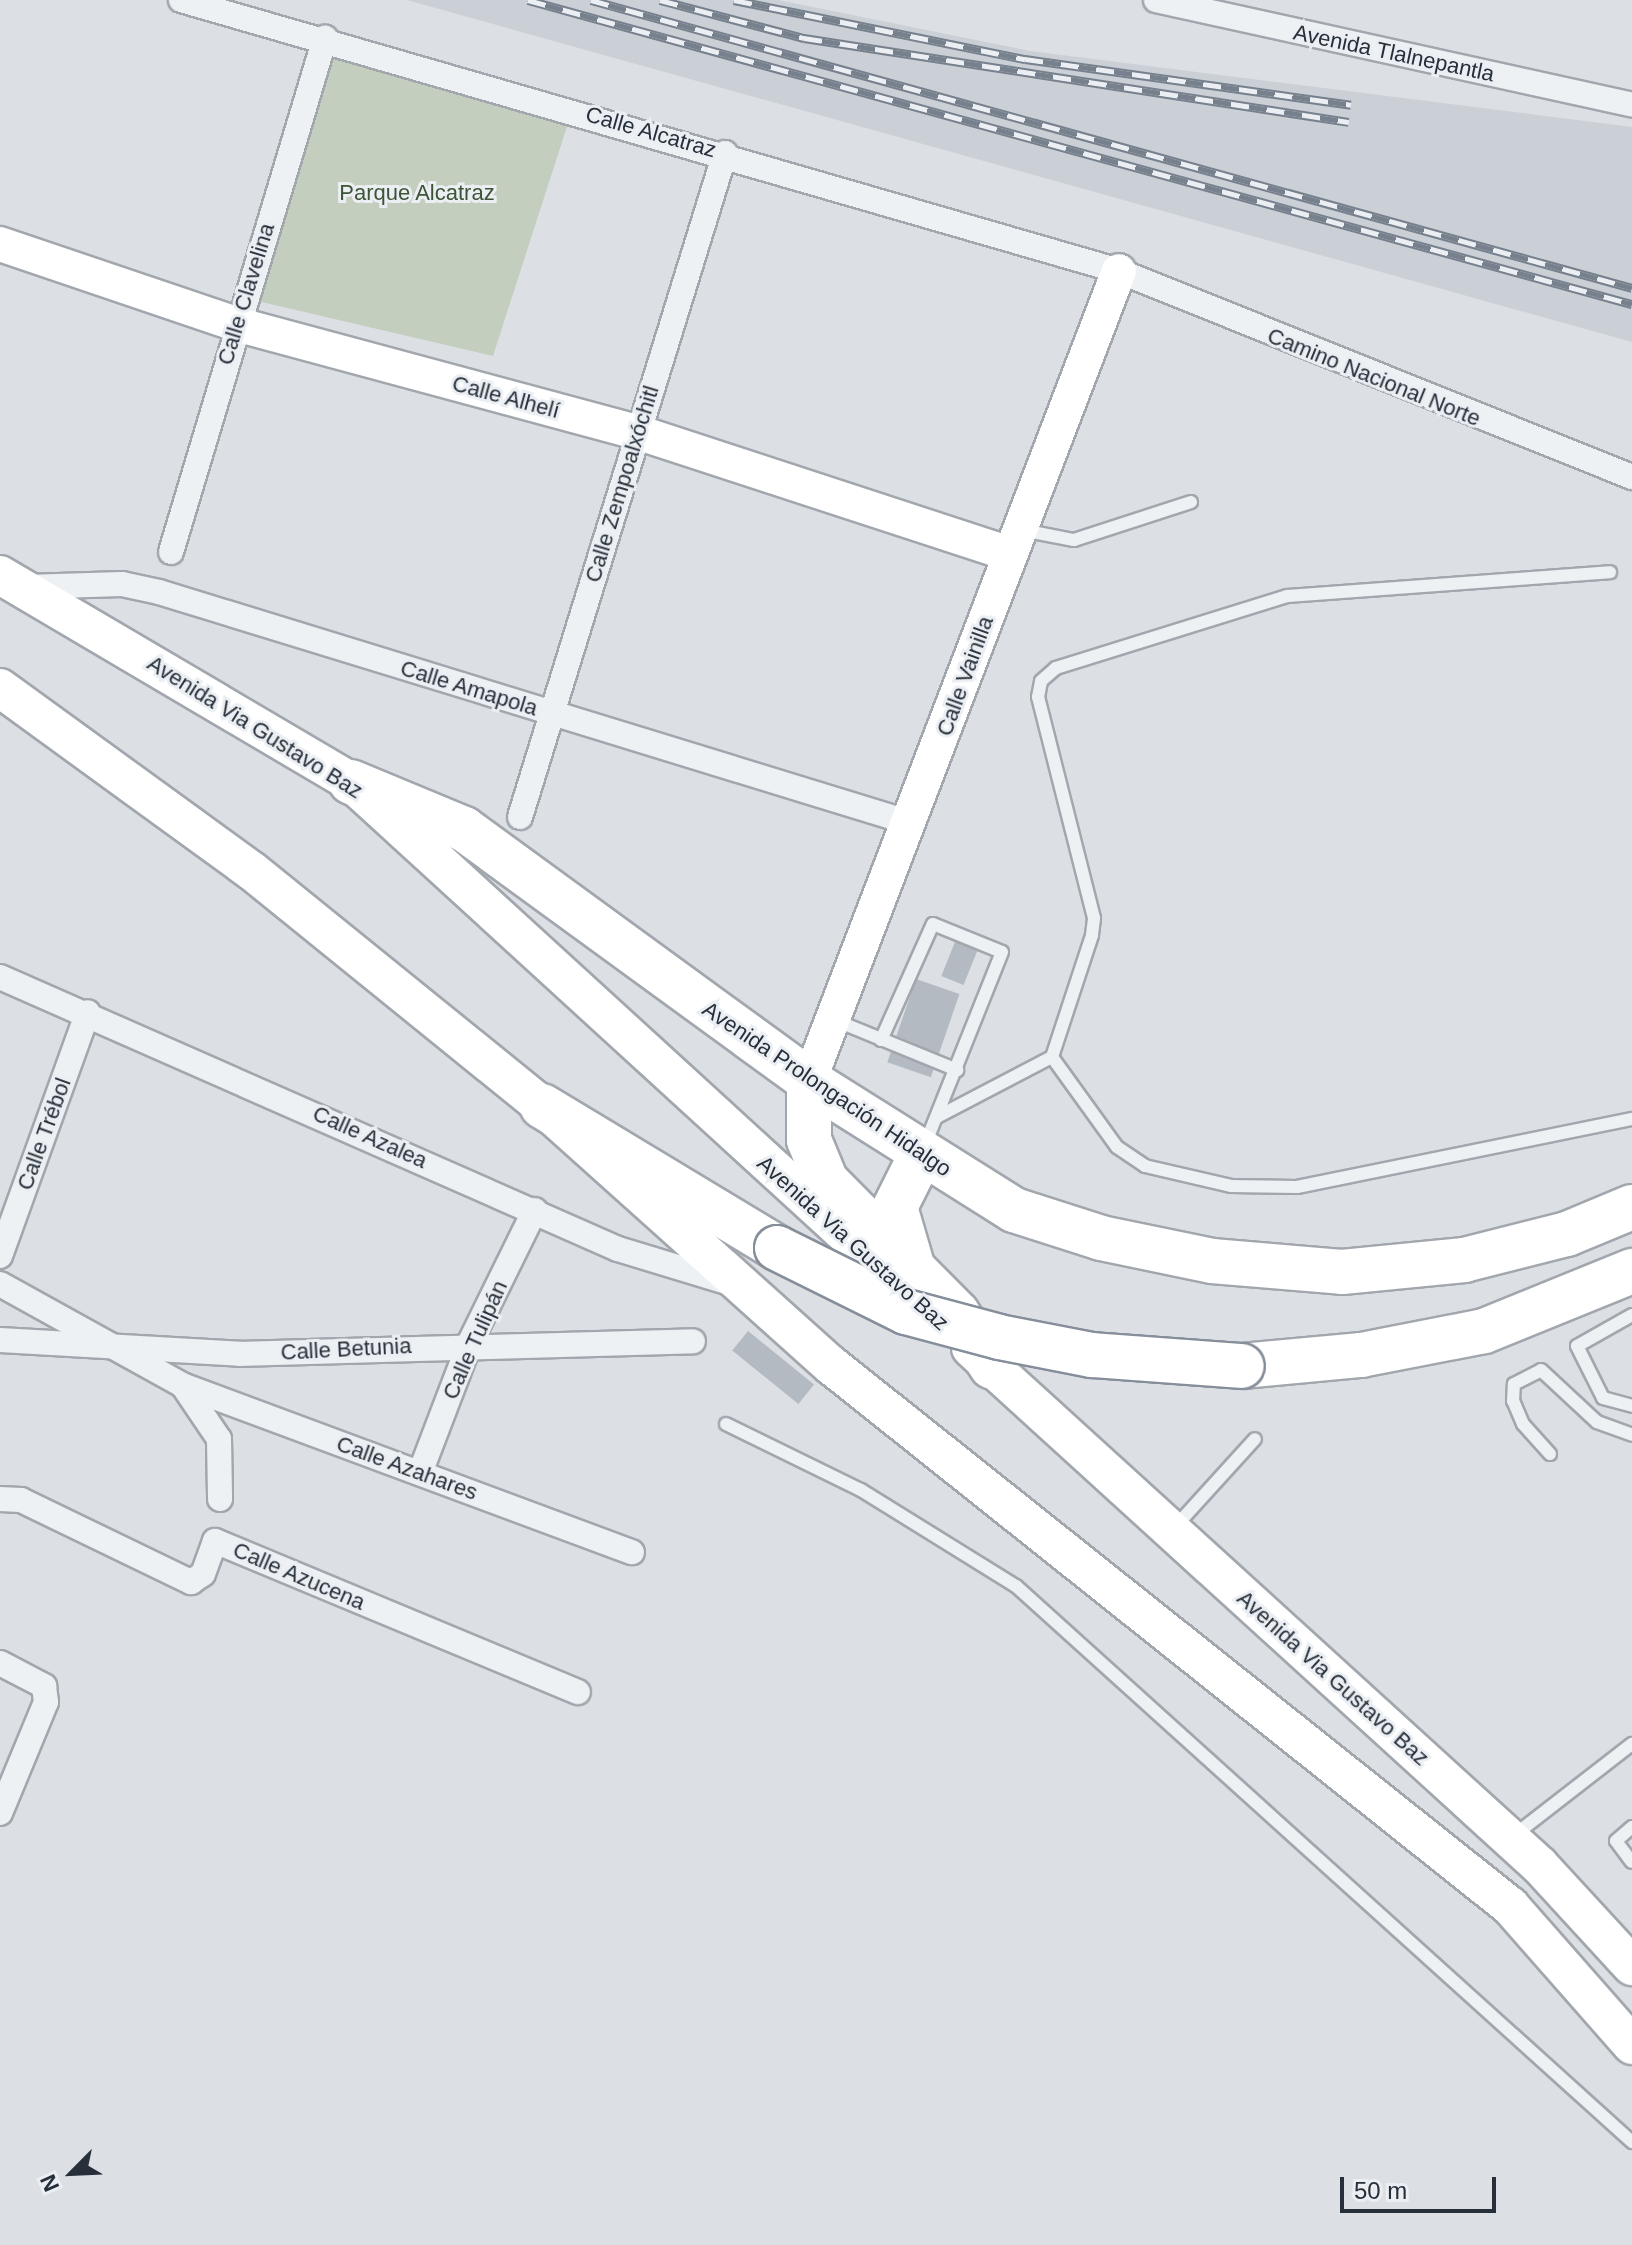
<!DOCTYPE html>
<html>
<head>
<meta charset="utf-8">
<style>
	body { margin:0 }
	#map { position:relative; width:1632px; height:2245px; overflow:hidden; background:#dce0e5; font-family:Helvetica,sans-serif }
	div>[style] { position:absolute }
	.built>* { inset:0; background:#cbcfd6 }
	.green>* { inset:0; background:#c3cebe }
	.building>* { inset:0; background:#b4bac1; transform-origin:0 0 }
	.roads { filter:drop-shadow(2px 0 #a2a7ae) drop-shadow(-2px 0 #a2a7ae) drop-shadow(0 2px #a2a7ae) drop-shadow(0 -2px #a2a7ae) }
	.lane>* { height:12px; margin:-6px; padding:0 6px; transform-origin:6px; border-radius:6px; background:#eef1f4 }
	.street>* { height:24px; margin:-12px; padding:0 12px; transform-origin:12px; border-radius:12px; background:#eef1f4 }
	.secondary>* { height:34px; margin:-17px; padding:0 17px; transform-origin:17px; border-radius:17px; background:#fff }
	.primary>* { height:38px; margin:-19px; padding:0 19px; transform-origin:19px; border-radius:19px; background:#fff }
	.highway>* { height:44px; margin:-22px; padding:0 22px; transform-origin:22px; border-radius:22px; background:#fff }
	.rail>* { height:9px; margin-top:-4.5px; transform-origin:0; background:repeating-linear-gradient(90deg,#ebeff3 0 18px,#77818d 0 36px); box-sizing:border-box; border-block:2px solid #77818d }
	.bridges { filter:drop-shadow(2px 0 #858e9a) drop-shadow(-2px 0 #858e9a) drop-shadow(0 2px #858e9a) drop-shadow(0 -2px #858e9a) }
	.highway-bridge>* { height:44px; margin:-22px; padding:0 22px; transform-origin:22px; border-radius:22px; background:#fff }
	span { translate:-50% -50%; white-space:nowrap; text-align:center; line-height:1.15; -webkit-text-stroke:6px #ebeff3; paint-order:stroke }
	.street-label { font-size:22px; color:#272f3a }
	.park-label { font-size:22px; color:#3d5436 }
	.north { position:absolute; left:32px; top:2133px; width:80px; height:80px; -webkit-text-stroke:6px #ebeff3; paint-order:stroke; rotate:246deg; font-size:22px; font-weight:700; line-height:32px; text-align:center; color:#272f3a }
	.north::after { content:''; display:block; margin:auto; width:28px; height:36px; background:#272f3a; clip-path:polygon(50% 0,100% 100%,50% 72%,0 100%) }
	.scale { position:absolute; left:1340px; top:2177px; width:156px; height:36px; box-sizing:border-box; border:4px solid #272f3a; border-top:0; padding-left:10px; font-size:24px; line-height:28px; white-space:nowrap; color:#272f3a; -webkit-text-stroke:6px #ebeff3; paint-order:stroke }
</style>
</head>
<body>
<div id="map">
	<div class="built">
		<div style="clip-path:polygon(407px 0,778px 0,1030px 51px,1632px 127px,1632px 342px)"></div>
	</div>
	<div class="green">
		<div style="clip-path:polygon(325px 38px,573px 108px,493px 356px,244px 298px,294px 190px)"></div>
	</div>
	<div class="building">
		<div style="left:957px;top:937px;width:24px;height:42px;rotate:22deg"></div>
		<div style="left:916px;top:979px;width:46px;height:88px;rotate:19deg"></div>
		<div style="left:748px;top:1331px;width:85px;height:25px;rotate:39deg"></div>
	</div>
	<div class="roads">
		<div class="lane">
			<div style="left:1022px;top:530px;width:53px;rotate:10.9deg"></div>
			<div style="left:1074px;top:540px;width:123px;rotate:-18deg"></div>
			<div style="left:837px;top:1021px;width:130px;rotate:22.2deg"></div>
			<div style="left:881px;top:1040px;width:127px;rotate:-65.9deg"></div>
			<div style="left:933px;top:924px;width:74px;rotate:22.1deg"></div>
			<div style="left:1002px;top:952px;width:208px;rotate:111.8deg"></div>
			<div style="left:1052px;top:1057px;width:111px;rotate:54.2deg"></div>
			<div style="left:1117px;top:1147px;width:34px;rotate:34deg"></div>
			<div style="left:1145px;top:1166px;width:88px;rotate:13.1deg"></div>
			<div style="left:1231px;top:1186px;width:66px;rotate:0.9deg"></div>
			<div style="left:1297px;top:1187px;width:342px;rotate:-11.5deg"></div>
			<div style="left:937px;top:1117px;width:130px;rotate:-27.6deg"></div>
			<div style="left:1052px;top:1057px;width:128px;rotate:-71.8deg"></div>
			<div style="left:1092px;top:935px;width:17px;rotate:-83deg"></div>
			<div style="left:1094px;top:918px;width:228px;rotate:-104.2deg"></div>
			<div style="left:1038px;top:697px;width:16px;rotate:-79deg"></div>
			<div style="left:1041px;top:681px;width:20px;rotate:-41deg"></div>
			<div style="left:1056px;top:668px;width:242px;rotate:-17.3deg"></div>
			<div style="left:1287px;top:596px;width:324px;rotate:-4.2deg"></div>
			<div style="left:1632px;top:1315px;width:63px;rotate:150.6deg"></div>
			<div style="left:1577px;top:1346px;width:58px;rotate:63.4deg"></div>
			<div style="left:1603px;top:1398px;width:30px;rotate:15deg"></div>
			<div style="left:726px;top:1424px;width:150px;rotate:26.1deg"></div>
			<div style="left:861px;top:1490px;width:182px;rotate:31.8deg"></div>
			<div style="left:1016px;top:1586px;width:830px;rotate:42.07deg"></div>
			<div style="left:1550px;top:1454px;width:40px;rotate:-132deg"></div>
			<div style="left:1523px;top:1424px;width:25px;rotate:-113deg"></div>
			<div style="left:1513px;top:1401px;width:17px;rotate:-87deg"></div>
			<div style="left:1514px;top:1384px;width:30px;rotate:-27deg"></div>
			<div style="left:1541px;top:1370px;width:76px;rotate:42.9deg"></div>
			<div style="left:1597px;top:1422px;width:37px;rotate:20deg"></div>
			<div style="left:1174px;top:1528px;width:120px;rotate:-47.7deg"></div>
			<div style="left:1632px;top:1827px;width:21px;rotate:139deg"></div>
			<div style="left:1616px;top:1841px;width:26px;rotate:53deg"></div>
			<div style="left:1512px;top:1837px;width:152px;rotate:-37.8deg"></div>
		</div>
		<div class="street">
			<div style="left:181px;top:0;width:976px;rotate:16.11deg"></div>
			<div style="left:1119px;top:271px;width:553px;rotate:21.88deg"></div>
			<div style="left:1156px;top:0;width:487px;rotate:12.4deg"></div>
			<div style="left:171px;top:552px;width:537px;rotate:-73.32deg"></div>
			<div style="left:25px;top:587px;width:97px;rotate:-1.8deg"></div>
			<div style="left:122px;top:584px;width:38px;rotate:12deg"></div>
			<div style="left:159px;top:592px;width:787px;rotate:17.08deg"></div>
			<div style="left:520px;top:817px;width:695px;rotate:-72.84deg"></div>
			<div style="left:0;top:977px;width:675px;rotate:23.76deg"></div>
			<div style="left:618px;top:1249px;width:117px;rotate:16.9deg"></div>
			<div style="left:0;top:1256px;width:259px;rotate:-70.2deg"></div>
			<div style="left:0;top:1284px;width:208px;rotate:29deg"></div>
			<div style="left:182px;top:1385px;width:480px;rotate:20.4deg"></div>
			<div style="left:0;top:1340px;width:240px;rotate:3.3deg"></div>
			<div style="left:240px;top:1354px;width:453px;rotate:-1.6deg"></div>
			<div style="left:186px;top:1390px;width:59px;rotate:56deg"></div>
			<div style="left:219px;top:1439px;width:60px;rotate:89deg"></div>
			<div style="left:420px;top:1473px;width:140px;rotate:-69.1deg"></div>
			<div style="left:470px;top:1342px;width:147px;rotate:-63.8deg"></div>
			<div style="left:0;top:1499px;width:21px;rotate:3deg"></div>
			<div style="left:21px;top:1500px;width:189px;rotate:25.8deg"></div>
			<div style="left:191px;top:1582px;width:14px;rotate:-34deg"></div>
			<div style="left:203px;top:1574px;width:35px;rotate:-70deg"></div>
			<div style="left:215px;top:1541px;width:393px;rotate:22.6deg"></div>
			<div style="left:0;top:1663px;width:50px;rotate:27.6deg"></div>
			<div style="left:44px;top:1686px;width:16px;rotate:83deg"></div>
			<div style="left:46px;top:1702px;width:120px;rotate:112.5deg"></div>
		</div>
		<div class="secondary">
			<div style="left:0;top:244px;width:249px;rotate:18.7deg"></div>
			<div style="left:236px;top:324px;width:415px;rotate:15.1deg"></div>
			<div style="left:637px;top:432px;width:392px;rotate:18.1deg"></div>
			<div style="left:809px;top:1081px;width:867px;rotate:-69.06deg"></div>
		</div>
		<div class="primary">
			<div style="left:0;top:575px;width:407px;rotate:30.5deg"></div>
			<div style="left:351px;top:782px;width:774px;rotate:42.43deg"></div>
			<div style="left:0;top:688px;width:311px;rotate:36deg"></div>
			<div style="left:252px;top:871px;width:373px;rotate:39deg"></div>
			<div style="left:542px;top:1106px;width:389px;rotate:41.9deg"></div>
			<div style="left:832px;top:1366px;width:867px;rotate:38.54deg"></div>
			<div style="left:1510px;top:1906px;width:185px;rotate:48.7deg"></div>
			<div style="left:971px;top:1348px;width:769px;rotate:42.31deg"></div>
			<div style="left:1540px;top:1866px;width:136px;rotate:47.4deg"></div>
		</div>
		<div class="highway">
			<div style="left:351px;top:782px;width:122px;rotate:22.6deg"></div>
			<div style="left:464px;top:829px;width:427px;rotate:36.1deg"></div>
			<div style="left:809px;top:1081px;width:242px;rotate:32.2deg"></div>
			<div style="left:1014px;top:1210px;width:91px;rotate:17.8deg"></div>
			<div style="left:1101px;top:1238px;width:113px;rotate:11.7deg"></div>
			<div style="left:1212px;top:1261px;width:130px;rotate:4.8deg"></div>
			<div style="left:1342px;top:1272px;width:123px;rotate:-5.6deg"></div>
			<div style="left:1464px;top:1260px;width:106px;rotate:-14.2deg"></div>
			<div style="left:1567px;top:1234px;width:70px;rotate:-22.6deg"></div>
			<div style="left:809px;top:1081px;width:59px;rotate:90deg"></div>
			<div style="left:809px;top:1140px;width:44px;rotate:67.5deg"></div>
			<div style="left:826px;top:1181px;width:186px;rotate:45.2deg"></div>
			<div style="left:957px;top:1313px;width:64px;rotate:57.1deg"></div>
			<div style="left:542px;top:1106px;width:275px;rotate:31.1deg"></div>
			<div style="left:911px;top:1262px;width:57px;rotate:-106.2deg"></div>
			<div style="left:895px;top:1207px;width:56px;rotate:-63.4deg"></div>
			<div style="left:1242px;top:1366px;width:120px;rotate:-5.3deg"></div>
			<div style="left:1361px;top:1355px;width:125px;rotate:-11deg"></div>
			<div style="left:1484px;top:1331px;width:160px;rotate:-22.1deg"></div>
		</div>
	</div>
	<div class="rail">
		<div style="left:528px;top:0;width:1145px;rotate:15.4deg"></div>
		<div style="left:591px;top:0;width:1080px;rotate:15.46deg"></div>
		<div style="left:660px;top:0;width:149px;rotate:14.8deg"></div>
		<div style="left:804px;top:38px;width:551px;rotate:8.76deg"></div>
		<div style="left:734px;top:0;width:297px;rotate:11.5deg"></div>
		<div style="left:1025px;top:59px;width:329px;rotate:8deg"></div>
	</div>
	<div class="bridges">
		<div class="highway-bridge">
			<div style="left:777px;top:1248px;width:144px;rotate:26.4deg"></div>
			<div style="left:906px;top:1312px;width:96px;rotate:15deg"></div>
			<div style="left:999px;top:1337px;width:95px;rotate:11deg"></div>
			<div style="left:1092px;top:1355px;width:150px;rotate:4.2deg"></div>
		</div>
	</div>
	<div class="street-label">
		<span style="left:1394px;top:53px;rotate:12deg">Avenida Tlalnepantla</span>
		<span style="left:651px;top:132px;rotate:16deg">Calle Alcatraz</span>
		<span style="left:246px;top:294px;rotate:-73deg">Calle Clavelina</span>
		<span style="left:1374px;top:377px;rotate:22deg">Camino Nacional Norte</span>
		<span style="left:506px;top:397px;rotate:15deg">Calle Alhelí</span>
		<span style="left:622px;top:484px;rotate:-73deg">Calle Zempoalxóchitl</span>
		<span style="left:965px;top:676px;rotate:-70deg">Calle Vainilla</span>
		<span style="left:469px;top:688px;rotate:17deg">Calle Amapola</span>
		<span style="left:255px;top:727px;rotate:32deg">Avenida Via Gustavo Baz</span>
		<span style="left:827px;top:1089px;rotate:34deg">Avenida Prolongación Hidalgo</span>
		<span style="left:44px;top:1134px;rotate:-70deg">Calle Trébol</span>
		<span style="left:370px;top:1137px;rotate:24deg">Calle Azalea</span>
		<span style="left:853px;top:1243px;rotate:42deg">Avenida Via Gustavo Baz</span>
		<span style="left:475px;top:1340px;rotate:-66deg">Calle Tulipán</span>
		<span style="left:346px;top:1349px;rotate:-3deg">Calle Betunia</span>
		<span style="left:407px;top:1468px;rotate:20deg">Calle Azahares</span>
		<span style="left:299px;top:1576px;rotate:23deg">Calle Azucena</span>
		<span style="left:1333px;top:1678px;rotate:42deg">Avenida Via Gustavo Baz</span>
	</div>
	<div class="park-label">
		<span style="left:417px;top:193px">Parque Alcatraz</span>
	</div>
	<div class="north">N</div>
	<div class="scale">50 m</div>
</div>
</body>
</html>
